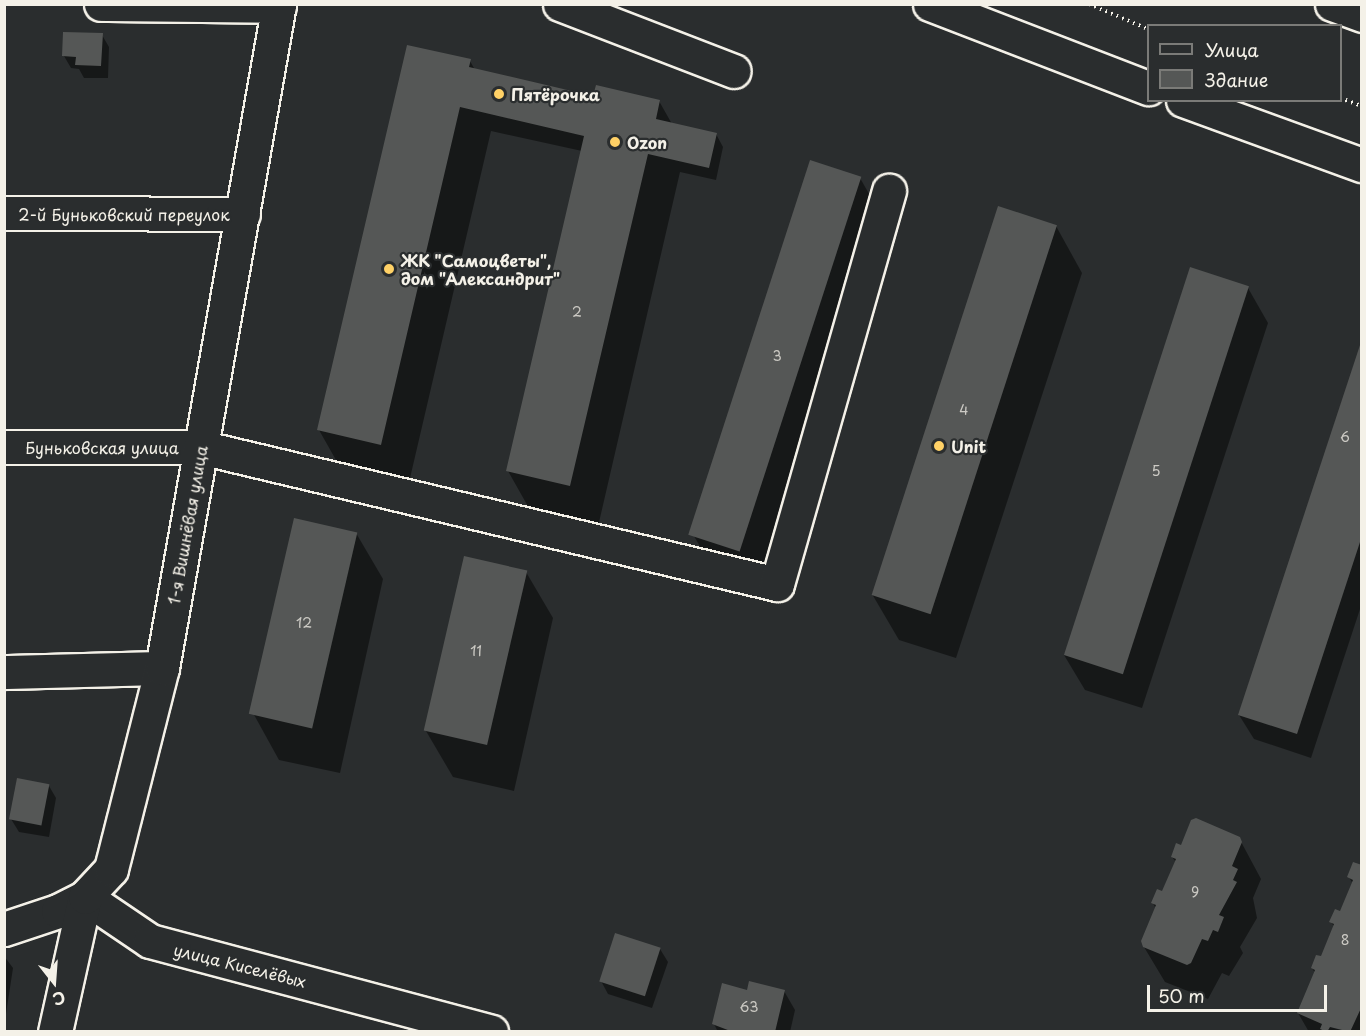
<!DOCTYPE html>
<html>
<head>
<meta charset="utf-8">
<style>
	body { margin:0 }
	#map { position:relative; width:1366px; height:1036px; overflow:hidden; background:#2a2d2e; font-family:"Playpen Sans",sans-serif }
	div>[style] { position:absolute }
	.shadow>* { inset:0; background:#0007 }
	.building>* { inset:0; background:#555756; transform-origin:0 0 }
	.path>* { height:4px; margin-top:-2px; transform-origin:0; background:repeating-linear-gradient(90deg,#f4f1e8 0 1.5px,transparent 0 6px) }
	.roads { filter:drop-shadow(2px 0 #f4f1e8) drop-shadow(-2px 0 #f4f1e8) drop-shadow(0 2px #f4f1e8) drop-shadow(0 -2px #f4f1e8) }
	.minor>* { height:33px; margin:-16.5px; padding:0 16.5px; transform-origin:16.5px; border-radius:16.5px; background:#2a2d2e }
	.major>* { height:33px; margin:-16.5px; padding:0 16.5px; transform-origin:16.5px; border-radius:16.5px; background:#2a2d2e }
	.dots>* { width:16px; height:16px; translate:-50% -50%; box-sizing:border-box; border:3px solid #2a2d2e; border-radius:50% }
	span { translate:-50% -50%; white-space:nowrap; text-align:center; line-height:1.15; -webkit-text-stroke:4.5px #2a2d2e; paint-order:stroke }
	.number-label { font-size:14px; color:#cccac4 }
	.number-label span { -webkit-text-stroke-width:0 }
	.poi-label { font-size:16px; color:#f4f1e8; font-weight:700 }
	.left { translate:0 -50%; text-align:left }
	.street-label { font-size:16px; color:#f4f1e8 }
	.frame { position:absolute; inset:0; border:6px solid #f4f1e8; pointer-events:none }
	.legend { position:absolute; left:1147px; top:24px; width:195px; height:78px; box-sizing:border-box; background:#2a2d2e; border:2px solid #7b7b78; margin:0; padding:8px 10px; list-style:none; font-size:18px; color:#f4f1e8 }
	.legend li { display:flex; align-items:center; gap:12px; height:30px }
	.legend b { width:30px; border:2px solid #7b7b78 }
	.north { position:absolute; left:24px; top:952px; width:60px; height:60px; -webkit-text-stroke:4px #2a2d2e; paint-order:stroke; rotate:163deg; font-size:16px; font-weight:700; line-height:24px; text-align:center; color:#f4f1e8 }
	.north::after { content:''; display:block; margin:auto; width:21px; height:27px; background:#f4f1e8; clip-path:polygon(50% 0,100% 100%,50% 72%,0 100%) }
	.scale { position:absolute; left:1147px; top:985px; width:180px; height:27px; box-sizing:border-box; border:3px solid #f4f1e8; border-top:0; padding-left:8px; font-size:18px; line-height:21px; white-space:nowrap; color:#f4f1e8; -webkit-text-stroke:4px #2a2d2e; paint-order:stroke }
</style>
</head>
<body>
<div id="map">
	<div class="shadow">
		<div style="clip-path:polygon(102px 35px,109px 47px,108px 78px,84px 78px,79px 69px,71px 68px,64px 56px)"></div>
		<div style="clip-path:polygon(470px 61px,475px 70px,594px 97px,659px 101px,672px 124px,716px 134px,723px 147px,716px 180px,680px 172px,597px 531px,534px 517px,508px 471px,582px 151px,491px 131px,407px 491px,345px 476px,319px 430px)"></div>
		<div style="clip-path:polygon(860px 178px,880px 213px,763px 587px,714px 571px,694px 536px)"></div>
		<div style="clip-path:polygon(1056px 226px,1082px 273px,956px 658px,899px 640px,872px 594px)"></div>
		<div style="clip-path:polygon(1248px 288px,1268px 323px,1142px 708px,1085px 690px,1064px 655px)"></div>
		<div style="clip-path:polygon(1362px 342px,1362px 603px,1311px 758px,1254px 739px,1239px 715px)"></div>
		<div style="clip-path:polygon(356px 533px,383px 579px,340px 773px,279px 760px,253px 713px)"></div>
		<div style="clip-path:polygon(526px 572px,553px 618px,514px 791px,453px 777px,426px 731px)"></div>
		<div style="clip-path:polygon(49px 786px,56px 798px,49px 837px,19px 832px,11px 819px)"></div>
		<div style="clip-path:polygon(1239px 838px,1261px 879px,1253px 898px,1257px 918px,1240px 947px,1243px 953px,1229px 976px,1222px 973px,1208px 999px,1165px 982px,1144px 947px,1156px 909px,1153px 903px,1163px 893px,1176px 862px,1172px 857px,1181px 847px)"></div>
		<div style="clip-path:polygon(1362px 867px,1362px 1032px,1309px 1032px,1298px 1013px,1315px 973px,1312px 968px,1321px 958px,1335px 928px,1331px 922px,1340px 912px,1353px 884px,1349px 877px)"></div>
		<div style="clip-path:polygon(660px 949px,668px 962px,652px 1008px,608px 994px,601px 981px)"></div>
		<div style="clip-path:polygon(4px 956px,13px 968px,6px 1014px,4px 1013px)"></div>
		<div style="clip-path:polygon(784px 991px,795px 1010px,790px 1032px,718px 1032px,714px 1024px)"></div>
	</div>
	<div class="building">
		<div style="clip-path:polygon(63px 32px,103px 33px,101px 66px,75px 65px,76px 57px,62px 56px)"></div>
		<div style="clip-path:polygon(407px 45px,471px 59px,469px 67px,593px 96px,596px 85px,660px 100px,656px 119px,717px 133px,709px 168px,648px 154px,570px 486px,506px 471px,584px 136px,460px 107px,381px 445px,317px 430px)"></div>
		<div style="left:810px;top:160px;width:54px;height:394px;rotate:18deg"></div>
		<div style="left:998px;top:206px;width:62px;height:409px;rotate:18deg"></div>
		<div style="left:1190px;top:267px;width:62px;height:408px;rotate:18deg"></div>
		<div style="clip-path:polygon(1362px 339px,1362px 536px,1297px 734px,1238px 715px)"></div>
		<div style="left:294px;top:518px;width:65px;height:201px;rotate:13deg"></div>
		<div style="left:464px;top:556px;width:65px;height:179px;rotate:13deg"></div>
		<div style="left:17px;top:778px;width:33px;height:42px;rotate:11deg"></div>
		<div style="clip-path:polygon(1196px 818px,1240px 837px,1242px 842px,1232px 866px,1238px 869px,1233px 880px,1237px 882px,1219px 915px,1224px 917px,1218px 932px,1213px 930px,1208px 941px,1202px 939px,1191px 963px,1187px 965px,1143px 947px,1141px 941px,1156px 905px,1151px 903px,1157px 889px,1162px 891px,1176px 859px,1171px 857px,1176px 843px,1181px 845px,1191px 820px)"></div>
		<div style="clip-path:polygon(1353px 862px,1362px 865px,1362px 1006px,1350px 1032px,1330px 1027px,1327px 1032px,1320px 1029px,1322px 1024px,1297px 1013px,1315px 970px,1311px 968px,1316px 955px,1321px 956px,1334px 924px,1329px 922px,1335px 909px,1340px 911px,1353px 880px,1347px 877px)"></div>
		<div style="left:615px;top:933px;width:48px;height:51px;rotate:18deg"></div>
		<div style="clip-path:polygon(749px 981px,785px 990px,775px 1032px,733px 1032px,712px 1024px,722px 983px,747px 990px)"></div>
	</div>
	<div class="path">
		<div style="left:1089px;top:4px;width:64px;rotate:23deg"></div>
		<div style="left:1340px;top:98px;width:23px;rotate:20deg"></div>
	</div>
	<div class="roads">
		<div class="minor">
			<div style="left:101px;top:4px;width:178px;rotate:0.6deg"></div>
			<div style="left:560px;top:4px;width:186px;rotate:21.1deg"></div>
			<div style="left:1332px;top:4px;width:32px;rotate:20deg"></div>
			<div style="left:4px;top:213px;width:239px;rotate:0.2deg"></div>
			<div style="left:4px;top:447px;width:196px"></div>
			<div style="left:200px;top:447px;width:593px;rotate:13.36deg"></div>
			<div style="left:777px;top:584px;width:409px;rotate:-74.1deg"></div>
			<div style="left:4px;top:672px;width:158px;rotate:-1.5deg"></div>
			<div style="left:85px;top:897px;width:78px;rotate:34.1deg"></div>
			<div style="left:150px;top:941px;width:353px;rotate:14.9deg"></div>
			<div style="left:4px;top:929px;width:57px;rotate:-18.4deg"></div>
			<div style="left:58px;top:911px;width:30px;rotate:-27deg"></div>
			<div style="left:55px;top:1032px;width:138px;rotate:-77.5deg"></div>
			<div style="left:85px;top:897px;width:38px;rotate:-47deg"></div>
			<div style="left:111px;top:869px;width:207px;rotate:-75.8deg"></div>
			<div style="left:162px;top:668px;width:674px;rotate:-80.01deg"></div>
		</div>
		<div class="major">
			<div style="left:930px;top:4px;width:234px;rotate:21.1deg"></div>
			<div style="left:1183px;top:100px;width:190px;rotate:20deg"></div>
		</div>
	</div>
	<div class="dots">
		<div style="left:499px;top:94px;background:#ffd166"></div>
		<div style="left:615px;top:142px;background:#ffd166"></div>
		<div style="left:389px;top:269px;background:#ffd166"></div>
		<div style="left:939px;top:446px;background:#ffd166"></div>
	</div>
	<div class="number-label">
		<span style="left:577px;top:312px">2</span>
		<span style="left:777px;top:356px">3</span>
		<span style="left:964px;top:410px">4</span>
		<span style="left:1345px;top:437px">6</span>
		<span style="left:1156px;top:471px">5</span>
		<span style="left:304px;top:623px">12</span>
		<span style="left:476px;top:651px">11</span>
		<span style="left:1195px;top:892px">9</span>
		<span style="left:1345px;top:940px">8</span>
		<span style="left:749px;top:1007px">63</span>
	</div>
	<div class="poi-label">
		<span class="left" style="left:511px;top:94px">Пятёрочка</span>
		<span class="left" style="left:627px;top:142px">Ozon</span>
		<span class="left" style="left:401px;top:269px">ЖК "Самоцветы",<br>дом "Александрит"</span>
		<span class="left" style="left:951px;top:446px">Unit</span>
	</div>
	<div class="street-label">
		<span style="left:124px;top:214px">2-й Буньковский переулок</span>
		<span style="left:102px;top:447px">Буньковская улица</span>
		<span style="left:187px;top:525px;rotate:-80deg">1-я Вишнёвая улица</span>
		<span style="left:240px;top:965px;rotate:14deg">улица Киселёвых</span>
	</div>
	<div class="frame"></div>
	<ul class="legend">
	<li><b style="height:8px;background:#2a2d2e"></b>Улица</li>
	<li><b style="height:16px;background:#555756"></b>Здание</li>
	</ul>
	<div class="north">С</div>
	<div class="scale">50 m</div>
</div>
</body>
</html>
